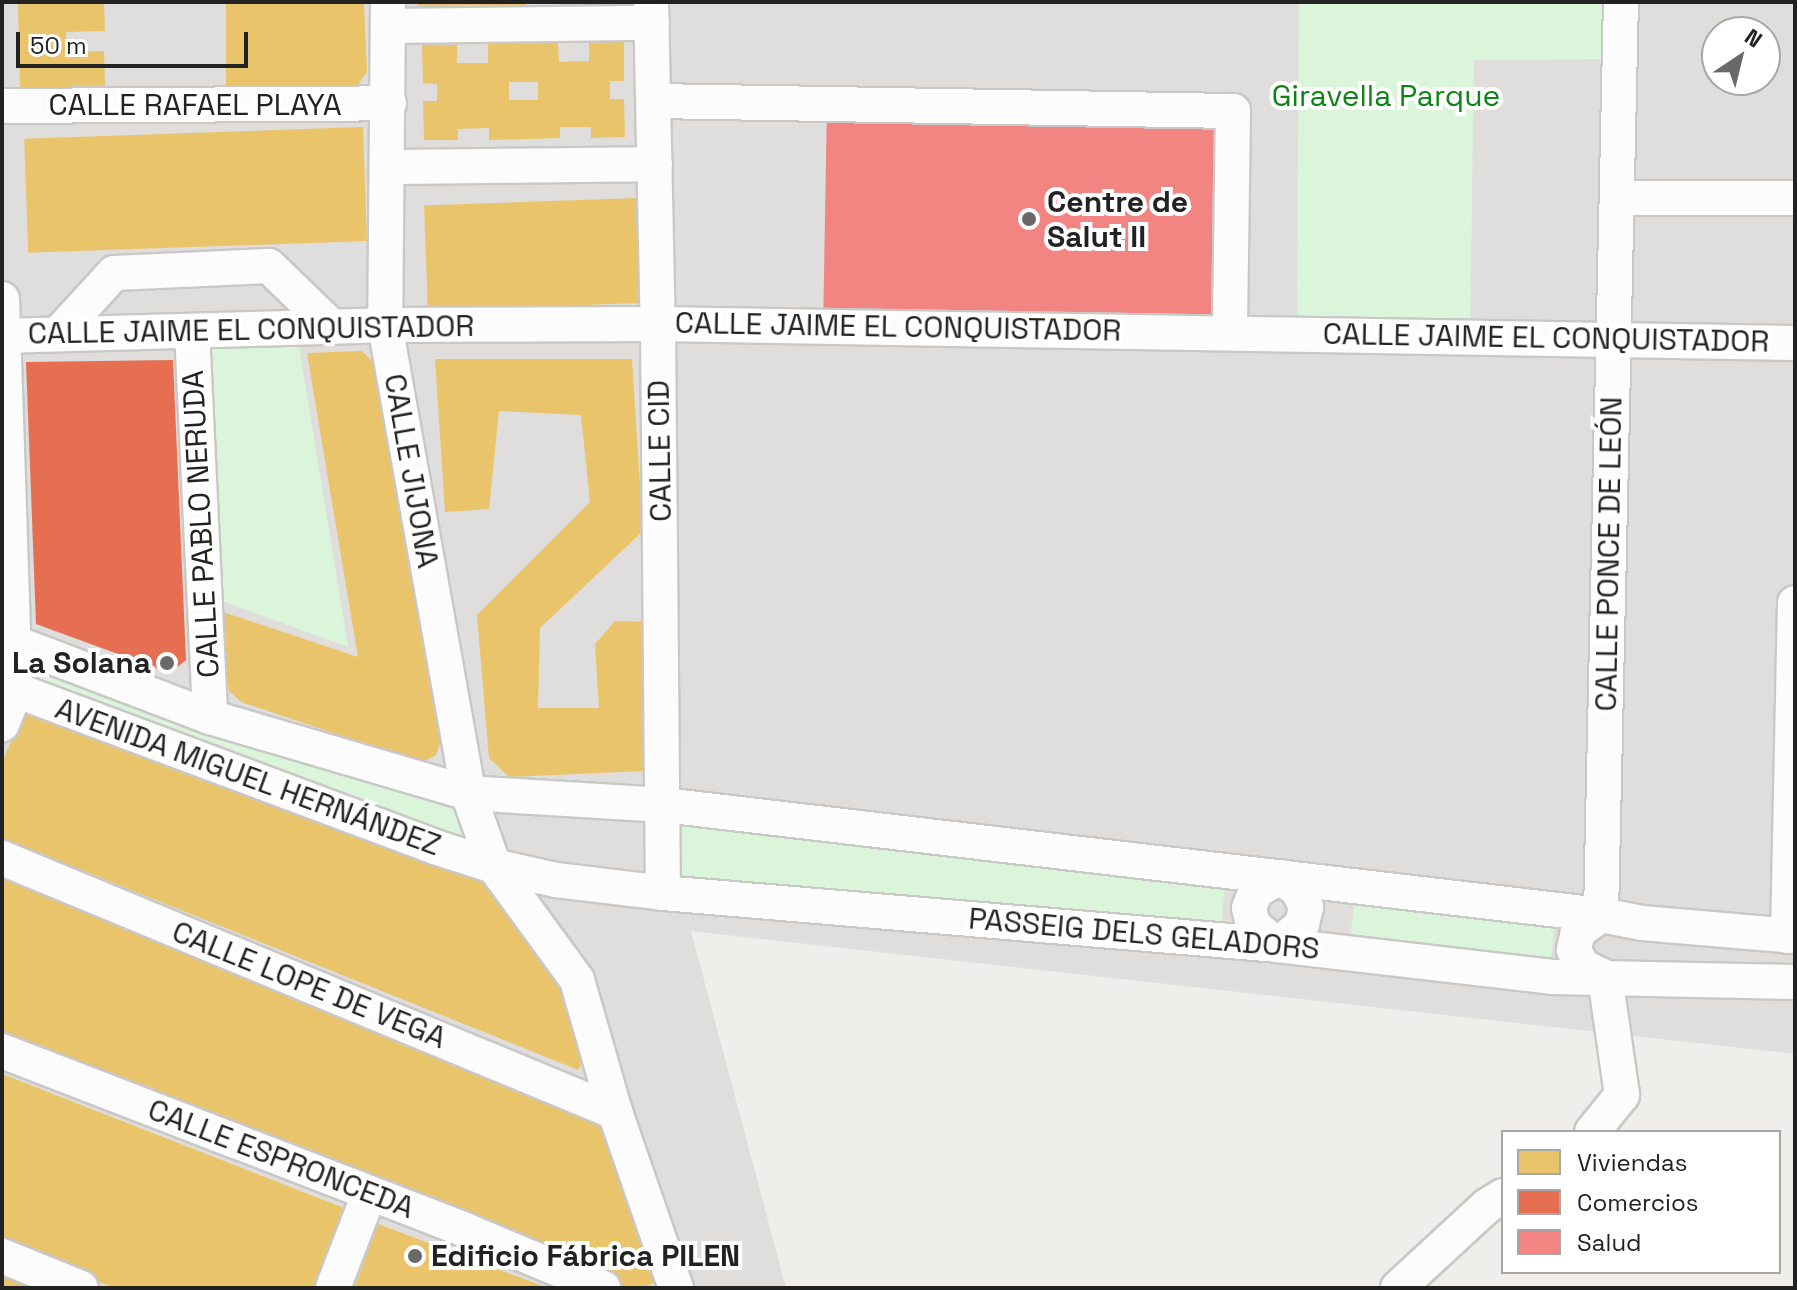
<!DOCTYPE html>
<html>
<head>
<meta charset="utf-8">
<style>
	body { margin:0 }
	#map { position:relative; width:1797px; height:1290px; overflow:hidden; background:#f0eeeb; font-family:"Space Grotesk",sans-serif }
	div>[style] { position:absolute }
	.residential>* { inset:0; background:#dfdedc }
	.park>* { inset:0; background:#daf5da; transform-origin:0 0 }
	.parking>* { inset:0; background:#e0dfde; transform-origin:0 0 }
	.homes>* { inset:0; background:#e9c46a; transform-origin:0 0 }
	.shops>* { inset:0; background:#e76f51 }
	.health>* { inset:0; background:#f28482; transform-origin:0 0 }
	.roads { filter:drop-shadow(2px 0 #c9c8c7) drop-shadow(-2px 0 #c9c8c7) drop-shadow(0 2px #c9c8c7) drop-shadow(0 -2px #c9c8c7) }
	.minor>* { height:34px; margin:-17px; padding:0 17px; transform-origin:17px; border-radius:17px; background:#fdfcfc }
	.dots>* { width:22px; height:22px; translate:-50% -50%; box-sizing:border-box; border:4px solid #fff; border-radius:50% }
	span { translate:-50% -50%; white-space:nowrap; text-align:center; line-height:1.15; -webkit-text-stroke:8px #fff; paint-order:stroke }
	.park-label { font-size:30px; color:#0c8416 }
	.street-label { font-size:30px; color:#222 }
	.poi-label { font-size:30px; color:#222; font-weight:700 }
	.left { translate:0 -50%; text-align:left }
	.right { translate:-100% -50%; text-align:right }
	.frame { position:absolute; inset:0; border:4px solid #222; pointer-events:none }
	.legend { position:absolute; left:1501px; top:1130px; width:280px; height:144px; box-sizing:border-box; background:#fff; border:2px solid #a7a7a7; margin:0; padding:10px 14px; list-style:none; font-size:24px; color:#222 }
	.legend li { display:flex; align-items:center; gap:16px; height:40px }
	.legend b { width:40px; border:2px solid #a7a7a7 }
	.north { position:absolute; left:1701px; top:16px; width:80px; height:80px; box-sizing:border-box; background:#fff; border:2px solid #a7a7a7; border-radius:50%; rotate:35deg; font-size:22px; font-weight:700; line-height:32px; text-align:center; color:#222 }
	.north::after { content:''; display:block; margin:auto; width:28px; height:36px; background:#6a6968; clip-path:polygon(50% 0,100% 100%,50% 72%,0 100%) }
	.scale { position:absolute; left:16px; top:32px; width:232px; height:36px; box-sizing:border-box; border:4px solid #222; border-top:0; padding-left:10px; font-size:24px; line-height:28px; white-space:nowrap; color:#222; -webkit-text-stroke:6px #fff; paint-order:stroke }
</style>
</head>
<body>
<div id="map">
	<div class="residential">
		<div style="clip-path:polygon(evenodd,2px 2px,1795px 2px,1795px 1054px,691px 931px,786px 1288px,2px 1288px,2px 2px,1717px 32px,1765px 32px,1765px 80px,1717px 80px,1717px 32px)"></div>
	</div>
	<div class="park">
		<div style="clip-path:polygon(1299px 2px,1621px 2px,1620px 59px,1474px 60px,1470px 336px,1297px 334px)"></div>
		<div style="clip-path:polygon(296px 328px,348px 647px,203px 594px,192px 331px)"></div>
		<div style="clip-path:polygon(14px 645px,468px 793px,494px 866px,15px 692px)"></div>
		<div style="clip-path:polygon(664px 805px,1226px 872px,1220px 940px,663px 893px)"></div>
		<div style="left:1356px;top:888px;width:202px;height:65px;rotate:7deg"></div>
	</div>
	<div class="parking">
		<div style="left:654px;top:101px;width:173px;height:223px;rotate:1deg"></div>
	</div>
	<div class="homes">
		<div style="clip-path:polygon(18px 2px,104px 2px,105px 31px,66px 32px,67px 52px,104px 51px,105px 88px,20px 89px)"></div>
		<div style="clip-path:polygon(226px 2px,364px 2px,367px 72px,357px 86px,226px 85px)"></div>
		<div style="clip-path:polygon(417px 2px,526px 2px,526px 5px,417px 6px)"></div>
		<div style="clip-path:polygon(evenodd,589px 42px,624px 42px,624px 81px,610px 81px,610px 99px,624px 99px,625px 137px,591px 138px,591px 127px,560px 127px,560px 138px,489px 140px,489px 128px,458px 129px,458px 140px,424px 140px,423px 101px,437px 101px,437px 84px,423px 83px,422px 45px,457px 45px,457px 63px,488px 63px,488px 44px,558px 43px,559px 62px,589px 61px,589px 42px,509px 82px,538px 82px,538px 100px,509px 100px,509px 82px)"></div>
		<div style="left:363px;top:127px;width:114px;height:339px;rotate:88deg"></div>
		<div style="left:637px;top:198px;width:105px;height:213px;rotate:88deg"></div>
		<div style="clip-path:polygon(362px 351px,373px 362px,441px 741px,436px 755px,425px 761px,411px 759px,241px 702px,229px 691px,227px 678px,223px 612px,358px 657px,307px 353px)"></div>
		<div style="clip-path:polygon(435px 359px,632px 359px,643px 531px,540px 628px,538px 708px,599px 708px,595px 644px,615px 621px,650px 622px,645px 771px,509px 777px,489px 758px,477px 615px,590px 502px,581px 415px,499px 411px,489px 509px,445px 512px)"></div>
		<div style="clip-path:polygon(26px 708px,482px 875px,560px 984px,586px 1056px,578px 1070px,2px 838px,2px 762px)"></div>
		<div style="clip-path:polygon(2px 874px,604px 1116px,657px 1281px,644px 1288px,614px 1288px,2px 1041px)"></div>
		<div style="clip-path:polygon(2px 1074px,349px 1210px,318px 1288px,114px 1288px,2px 1242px)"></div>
		<div style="clip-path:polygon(378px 1224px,548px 1288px,354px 1288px)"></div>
		<div style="clip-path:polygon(2px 1272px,43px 1288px,2px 1288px)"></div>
	</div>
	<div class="shops">
		<div style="clip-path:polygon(173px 360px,186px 660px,170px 673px,36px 624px,26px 362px)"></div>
	</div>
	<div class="health">
		<div style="left:827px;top:103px;width:406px;height:223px;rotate:1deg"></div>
	</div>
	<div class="roads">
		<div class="minor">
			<div style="left:388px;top:2px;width:323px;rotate:90.5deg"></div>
			<div style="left:385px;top:325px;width:475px;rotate:79.9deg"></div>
			<div style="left:468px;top:793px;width:77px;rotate:70.4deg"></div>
			<div style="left:494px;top:866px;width:141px;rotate:53.9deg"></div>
			<div style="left:577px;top:980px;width:137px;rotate:73.9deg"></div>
			<div style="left:615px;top:1112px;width:186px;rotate:70.9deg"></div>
			<div style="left:651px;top:2px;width:322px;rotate:88.8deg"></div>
			<div style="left:658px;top:324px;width:569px;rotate:89.5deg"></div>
			<div style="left:389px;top:26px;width:263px;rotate:-0.7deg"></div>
			<div style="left:654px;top:101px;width:579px;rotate:0.99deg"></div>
			<div style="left:1233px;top:111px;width:222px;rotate:90.8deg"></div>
			<div style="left:2px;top:106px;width:387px;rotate:-0.4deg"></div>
			<div style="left:389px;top:167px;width:266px;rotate:-0.6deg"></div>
			<div style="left:1618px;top:198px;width:177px"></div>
			<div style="left:2px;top:299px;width:393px;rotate:88.1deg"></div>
			<div style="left:15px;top:692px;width:35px;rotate:112deg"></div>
			<div style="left:192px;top:331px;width:386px;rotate:87.3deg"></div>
			<div style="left:60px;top:332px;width:80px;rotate:-47.5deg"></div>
			<div style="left:114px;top:273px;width:155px;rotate:-2.6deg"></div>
			<div style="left:269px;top:266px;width:88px;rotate:44.1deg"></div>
			<div style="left:2px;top:336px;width:383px;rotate:-1.6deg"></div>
			<div style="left:385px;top:325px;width:273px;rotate:-0.2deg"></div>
			<div style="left:658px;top:324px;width:1137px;rotate:0.96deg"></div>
			<div style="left:2px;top:638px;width:222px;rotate:20.8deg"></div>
			<div style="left:210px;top:717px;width:269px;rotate:16.4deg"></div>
			<div style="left:468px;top:793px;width:196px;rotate:3.5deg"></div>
			<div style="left:664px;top:805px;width:943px;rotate:6.7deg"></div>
			<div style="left:1601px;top:915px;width:42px;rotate:11deg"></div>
			<div style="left:1642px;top:923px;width:154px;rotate:4.9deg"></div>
			<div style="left:2px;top:685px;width:462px;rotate:20.5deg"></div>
			<div style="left:435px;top:847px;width:62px;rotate:17.9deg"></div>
			<div style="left:494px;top:866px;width:64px;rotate:12.7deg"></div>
			<div style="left:556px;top:880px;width:108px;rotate:6.9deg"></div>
			<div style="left:663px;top:893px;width:616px;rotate:4.84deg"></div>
			<div style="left:1277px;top:945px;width:277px;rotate:6.6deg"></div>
			<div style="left:1552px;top:977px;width:243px;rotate:1.2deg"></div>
			<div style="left:2px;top:858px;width:664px;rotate:22.51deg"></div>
			<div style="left:1280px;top:877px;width:22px;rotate:36deg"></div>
			<div style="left:1298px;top:890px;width:19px;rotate:65deg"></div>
			<div style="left:1306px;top:907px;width:18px;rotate:103deg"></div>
			<div style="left:1302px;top:925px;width:32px;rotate:141deg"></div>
			<div style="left:1277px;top:945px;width:31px;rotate:-140deg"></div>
			<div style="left:1253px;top:925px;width:17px;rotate:-103deg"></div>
			<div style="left:1249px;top:908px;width:18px;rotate:-68deg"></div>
			<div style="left:1256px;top:891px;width:28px;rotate:-30deg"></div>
			<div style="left:1601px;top:915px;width:913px;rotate:-88.75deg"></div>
			<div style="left:1601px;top:915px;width:29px;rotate:144deg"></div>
			<div style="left:1578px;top:932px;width:18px;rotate:103deg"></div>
			<div style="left:1574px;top:950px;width:18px;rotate:63deg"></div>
			<div style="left:1582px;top:966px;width:25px;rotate:26deg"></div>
			<div style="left:1788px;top:936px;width:333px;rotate:-88.8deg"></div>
			<div style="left:2px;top:1051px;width:496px;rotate:21.1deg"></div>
			<div style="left:465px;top:1230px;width:150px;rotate:22.8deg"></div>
			<div style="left:1592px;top:1132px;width:48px;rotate:-51deg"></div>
			<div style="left:1622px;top:1095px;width:119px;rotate:-98.2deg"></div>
			<div style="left:2px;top:1256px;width:85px;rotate:22.1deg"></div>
			<div style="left:333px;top:1288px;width:101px;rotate:-69deg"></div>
			<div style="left:1398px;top:1288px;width:121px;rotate:-42.7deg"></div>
			<div style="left:1487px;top:1206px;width:19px;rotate:-32deg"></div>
		</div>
	</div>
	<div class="dots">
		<div style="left:1029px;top:219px;background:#6a6968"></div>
		<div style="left:167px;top:663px;background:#6a6968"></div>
		<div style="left:415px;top:1256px;background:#6a6968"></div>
	</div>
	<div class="park-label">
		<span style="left:1386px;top:96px">Giravella Parque</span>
	</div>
	<div class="street-label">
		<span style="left:195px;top:105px">CALLE RAFAEL PLAYA</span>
		<span style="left:898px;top:327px;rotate:1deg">CALLE JAIME EL CONQUISTADOR</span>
		<span style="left:251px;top:330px;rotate:-1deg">CALLE JAIME EL CONQUISTADOR</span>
		<span style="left:1546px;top:338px;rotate:1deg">CALLE JAIME EL CONQUISTADOR</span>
		<span style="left:660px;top:451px;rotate:-91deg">CALLE CID</span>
		<span style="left:411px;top:471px;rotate:80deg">CALLE JIJONA</span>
		<span style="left:201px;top:524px;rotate:-93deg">CALLE PABLO NERUDA</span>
		<span style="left:1609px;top:554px;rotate:-89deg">CALLE PONCE DE LEÓN</span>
		<span style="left:248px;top:777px;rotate:20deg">AVENIDA MIGUEL HERNÁNDEZ</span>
		<span style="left:1144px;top:934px;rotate:5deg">PASSEIG DELS GELADORS</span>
		<span style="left:309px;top:985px;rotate:22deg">CALLE LOPE DE VEGA</span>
		<span style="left:281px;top:1159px;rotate:21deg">CALLE ESPRONCEDA</span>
	</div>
	<div class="poi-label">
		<span class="left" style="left:1047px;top:219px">Centre de<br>Salut II</span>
		<span class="right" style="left:151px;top:663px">La Solana</span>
		<span class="left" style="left:431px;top:1256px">Edificio Fábrica PILEN</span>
	</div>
	<div class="frame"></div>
	<ul class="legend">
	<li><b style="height:22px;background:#e9c46a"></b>Viviendas</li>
	<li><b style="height:22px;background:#e76f51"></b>Comercios</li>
	<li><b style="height:22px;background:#f28482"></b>Salud</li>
	</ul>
	<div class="north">N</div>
	<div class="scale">50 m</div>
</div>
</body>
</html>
